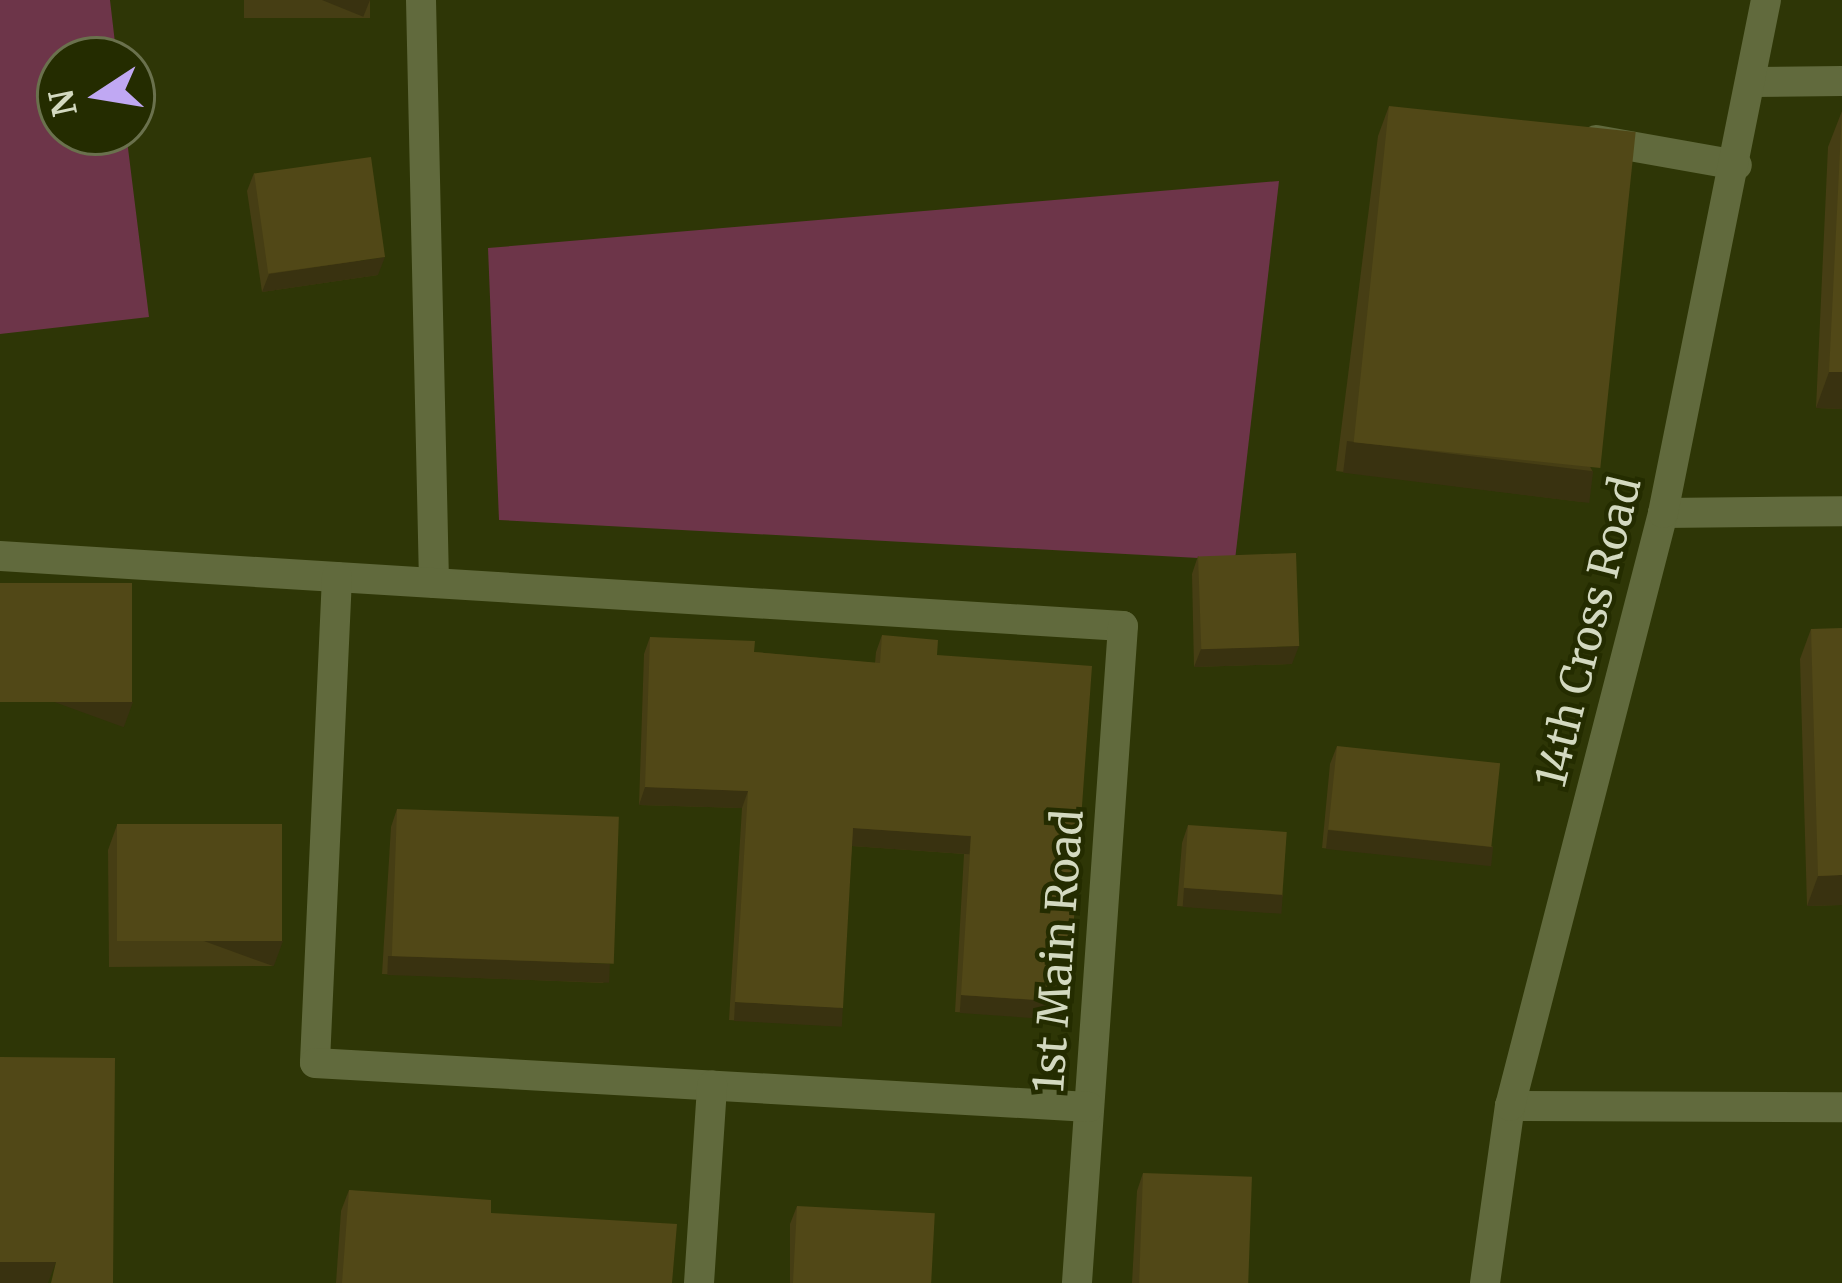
<!DOCTYPE html>
<html>
<head>
<meta charset="utf-8">
<style>
	body { margin:0 }
	#map { position:relative; width:1842px; height:1283px; overflow:hidden; background:#2e3606; font-family:Merriweather,serif }
	div>[style] { position:absolute }
	.green>* { inset:0; background:#6d3549 }
	.minor>* { height:30px; margin:-15px; padding:0 15px; transform-origin:15px; border-radius:15px; background:#616a3d }
	.wall>* { inset:0; background:#463e14; transform-origin:0 0 }
	.shaded-wall>* { inset:0; background:#393210; transform-origin:0 0 }
	.building>* { inset:0; background:#514817; transform-origin:0 0 }
	span { translate:-50% -50%; white-space:nowrap; text-align:center; line-height:1.15; -webkit-text-stroke:9px #242c00; paint-order:stroke }
	.street-label { font-size:42px; color:#d3d9c0 }
	.north { position:absolute; left:36px; top:36px; width:120px; height:120px; box-sizing:border-box; background:#242c00; border:3px solid #6a714d; border-radius:50%; rotate:258deg; font-size:33px; font-weight:700; line-height:48px; text-align:center; color:#d3d9c0 }
	.north::after { content:''; display:block; margin:auto; width:42px; height:54px; background:#c0a8f3; clip-path:polygon(50% 0,100% 100%,50% 72%,0 100%) }
</style>
</head>
<body>
<div id="map">
	<div class="green">
		<div style="clip-path:polygon(0 0,110px 0,117px 60px,60px 60px,60px 132px,126px 132px,149px 317px,0 334px)"></div>
		<div style="clip-path:polygon(1279px 181px,1235px 560px,499px 520px,488px 248px)"></div>
	</div>
	<div class="minor">
		<div style="left:421px;top:0;width:583px;rotate:88.72deg"></div>
		<div style="left:1754px;top:82px;width:88px;rotate:-0.7deg"></div>
		<div style="left:1596px;top:140px;width:143px;rotate:10.1deg"></div>
		<div style="left:1663px;top:513px;width:179px;rotate:-0.6deg"></div>
		<div style="left:0;top:556px;width:1125px;rotate:3.57deg"></div>
		<div style="left:1123px;top:626px;width:659px;rotate:94.01deg"></div>
		<div style="left:337px;top:577px;width:486px;rotate:92.6deg"></div>
		<div style="left:315px;top:1063px;width:775px;rotate:3.25deg"></div>
		<div style="left:1510px;top:1106px;width:332px;rotate:0.2deg"></div>
		<div style="left:699px;top:1283px;width:198px;rotate:-86.2deg"></div>
		<div style="left:1485px;top:1283px;width:179px;rotate:-82deg"></div>
		<div style="left:1510px;top:1106px;width:612px;rotate:-75.53deg"></div>
		<div style="left:1663px;top:513px;width:523px;rotate:-78.65deg"></div>
	</div>
	<div class="wall">
		<div style="left:244px;top:0;width:126px;height:18px"></div>
		<div style="clip-path:polygon(1389px 106px,1593px 472px,1582px 502px,1336px 471px,1378px 136px)"></div>
		<div style="clip-path:polygon(1842px 111px,1842px 409px,1816px 408px,1828px 147px)"></div>
		<div style="clip-path:polygon(254px 173px,378px 275px,262px 292px,247px 191px)"></div>
		<div style="clip-path:polygon(1198px 556px,1292px 664px,1194px 667px,1192px 574px)"></div>
		<div style="clip-path:polygon(1811px 629px,1842px 905px,1807px 906px,1800px 659px)"></div>
		<div style="clip-path:polygon(882px 635px,937px 655px,1062px 1019px,955px 1012px,964px 854px,852px 846px,837px 1026px,729px 1020px,742px 808px,639px 805px,644px 654px,650px 637px,754px 652px,875px 663px,876px 652px)"></div>
		<div style="clip-path:polygon(1337px 746px,1493px 847px,1486px 865px,1322px 848px,1330px 764px)"></div>
		<div style="clip-path:polygon(397px 809px,604px 983px,382px 974px,391px 827px)"></div>
		<div style="clip-path:polygon(117px 825px,274px 966px,109px 967px,108px 850px)"></div>
		<div style="clip-path:polygon(1188px 825px,1283px 895px,1276px 913px,1177px 906px,1182px 843px)"></div>
		<div style="clip-path:polygon(1143px 1173px,1246px 1283px,1132px 1283px,1137px 1191px)"></div>
		<div style="clip-path:polygon(349px 1190px,491px 1213px,672px 1283px,336px 1283px,341px 1211px)"></div>
		<div style="clip-path:polygon(797px 1206px,931px 1283px,790px 1283px,790px 1224px)"></div>
	</div>
	<div class="shaded-wall">
		<div style="left:370px;top:0;width:18px;height:119px;rotate:112deg"></div>
		<div style="clip-path:polygon(385px 257px,378px 275px,262px 292px,269px 274px)"></div>
		<div style="clip-path:polygon(1829px 372px,1842px 372px,1842px 409px,1816px 408px)"></div>
		<div style="left:1347px;top:441px;width:248px;height:32px;rotate:7deg"></div>
		<div style="clip-path:polygon(1299px 646px,1292px 664px,1194px 667px,1201px 649px)"></div>
		<div style="left:133px;top:702px;width:27px;height:133px;rotate:110deg"></div>
		<div style="clip-path:polygon(645px 787px,748px 791px,742px 808px,639px 805px)"></div>
		<div style="left:853px;top:828px;width:118px;height:18px;rotate:4deg"></div>
		<div style="left:1328px;top:830px;width:166px;height:19px;rotate:6deg"></div>
		<div style="clip-path:polygon(1842px 875px,1842px 905px,1807px 906px,1818px 876px)"></div>
		<div style="left:1184px;top:888px;width:99px;height:19px;rotate:4deg"></div>
		<div style="left:283px;top:941px;width:27px;height:165px;rotate:110deg"></div>
		<div style="left:388px;top:956px;width:222px;height:19px;rotate:2deg"></div>
		<div style="left:961px;top:995px;width:107px;height:18px;rotate:4deg"></div>
		<div style="left:735px;top:1002px;width:108px;height:19px;rotate:3deg"></div>
		<div style="clip-path:polygon(0 1262px,56px 1262px,48px 1283px,0 1283px)"></div>
	</div>
	<div class="building">
		<div style="left:1389px;top:106px;width:248px;height:338px;rotate:6deg"></div>
		<div style="clip-path:polygon(1842px 111px,1842px 372px,1829px 372px)"></div>
		<div style="left:371px;top:157px;width:101px;height:118px;rotate:82deg"></div>
		<div style="left:1296px;top:553px;width:93px;height:98px;rotate:88deg"></div>
		<div style="left:132px;top:583px;width:119px;height:132px;rotate:90deg"></div>
		<div style="clip-path:polygon(1842px 628px,1842px 875px,1818px 876px,1811px 629px)"></div>
		<div style="clip-path:polygon(882px 635px,938px 640px,937px 655px,1092px 666px,1068px 1002px,961px 995px,971px 836px,853px 828px,843px 1008px,735px 1002px,748px 791px,645px 787px,650px 637px,755px 641px,754px 652px,880px 663px)"></div>
		<div style="left:1337px;top:746px;width:164px;height:84px;rotate:6deg"></div>
		<div style="left:397px;top:809px;width:222px;height:147px;rotate:2deg"></div>
		<div style="left:282px;top:824px;width:117px;height:165px;rotate:90deg"></div>
		<div style="left:1188px;top:825px;width:99px;height:63px;rotate:4deg"></div>
		<div style="clip-path:polygon(0 1057px,115px 1058px,113px 1283px,51px 1283px,56px 1262px,0 1262px)"></div>
		<div style="left:1143px;top:1173px;width:109px;height:110px;rotate:2deg"></div>
		<div style="clip-path:polygon(349px 1190px,491px 1200px,491px 1213px,677px 1224px,672px 1283px,342px 1283px)"></div>
		<div style="left:797px;top:1206px;width:138px;height:77px;rotate:3deg"></div>
	</div>
	<div class="street-label">
		<span style="left:1588px;top:632px;rotate:-76deg">14th Cross Road</span>
		<span style="left:1058px;top:951px;rotate:-86deg">1st Main Road</span>
	</div>
	<div class="north">N</div>
</div>
</body>
</html>
